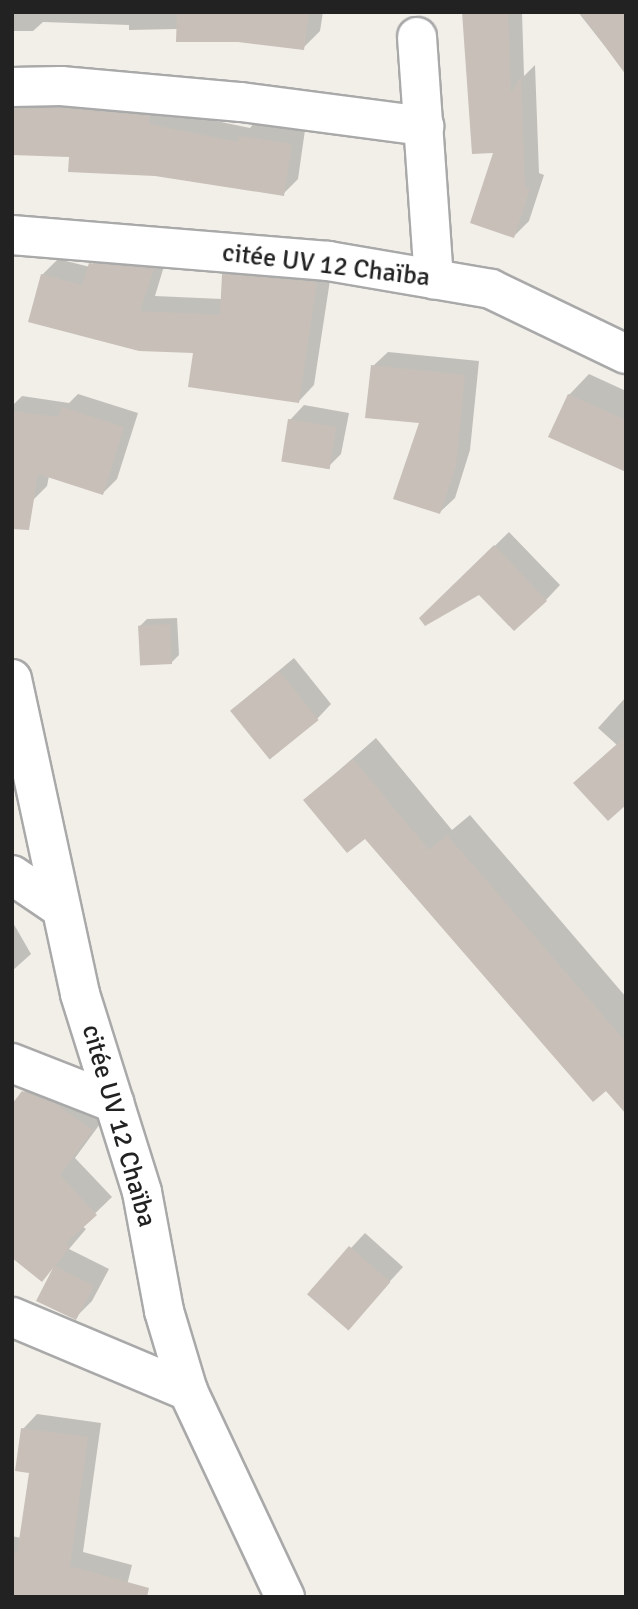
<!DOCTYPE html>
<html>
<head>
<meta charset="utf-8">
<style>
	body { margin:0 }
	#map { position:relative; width:638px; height:1609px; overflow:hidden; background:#f2efe9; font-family:Signika,sans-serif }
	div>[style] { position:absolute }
	.shadow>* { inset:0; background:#0003 }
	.building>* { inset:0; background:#c7bfb8; transform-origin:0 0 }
	.roads { filter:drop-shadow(2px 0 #a9a9a9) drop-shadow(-2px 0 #a9a9a9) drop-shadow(0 2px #a9a9a9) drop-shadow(0 -2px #a9a9a9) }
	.minor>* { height:38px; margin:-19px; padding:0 19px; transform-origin:19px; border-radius:19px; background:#fff }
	span { translate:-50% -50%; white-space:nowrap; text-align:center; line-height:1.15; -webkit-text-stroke:6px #fff; paint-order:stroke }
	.street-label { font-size:26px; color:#222 }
	.frame { position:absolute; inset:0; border:14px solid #222; pointer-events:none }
</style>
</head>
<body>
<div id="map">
	<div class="shadow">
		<div style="clip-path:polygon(12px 12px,323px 12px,320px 31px,303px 48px,178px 29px,129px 30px,129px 25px,43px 22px,33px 31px,12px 31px)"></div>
		<div style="clip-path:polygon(464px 12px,522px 12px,524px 76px,535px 65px,539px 173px,544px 175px,529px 221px,514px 236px)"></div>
		<div style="clip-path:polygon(578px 12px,626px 12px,626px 73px)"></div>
		<div style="clip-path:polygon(12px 90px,163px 110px,250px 128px,255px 122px,305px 130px,298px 179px,283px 194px,70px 156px,12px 153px)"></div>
		<div style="clip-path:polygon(107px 248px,168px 253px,155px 296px,222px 299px,224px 275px,239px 259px,332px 267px,314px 385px,299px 401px,42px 275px,58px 259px,90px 267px)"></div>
		<div style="clip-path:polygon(388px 352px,479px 361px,470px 450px,455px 498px,440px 512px,421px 422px,373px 366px)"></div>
		<div style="clip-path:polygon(589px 374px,626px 391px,626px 470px,569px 395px)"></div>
		<div style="clip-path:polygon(78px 394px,138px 413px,117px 479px,103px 493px,49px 476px,47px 486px,33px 500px,12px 497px,12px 406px,22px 396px,69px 403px)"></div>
		<div style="clip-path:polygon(304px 405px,349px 413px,341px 454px,326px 469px,290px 420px)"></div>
		<div style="clip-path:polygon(509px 532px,560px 585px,546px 600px,515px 629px,480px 593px,421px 618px)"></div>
		<div style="clip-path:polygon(177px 618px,179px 655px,172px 662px,140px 626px,147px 619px)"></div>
		<div style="clip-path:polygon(294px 658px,331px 704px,317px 719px,232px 710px)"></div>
		<div style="clip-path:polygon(626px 697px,626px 803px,617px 745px,598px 728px)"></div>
		<div style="clip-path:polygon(376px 738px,452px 830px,470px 815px,626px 997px,626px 1112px,365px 836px,305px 800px)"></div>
		<div style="clip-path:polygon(12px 921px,31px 954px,12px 971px)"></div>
		<div style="clip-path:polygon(40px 1075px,108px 1113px,75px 1158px,112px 1197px,82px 1226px,86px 1229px,69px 1249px,109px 1269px,92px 1301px,75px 1318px,55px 1266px,24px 1092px)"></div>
		<div style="clip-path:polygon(365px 1233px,403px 1267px,361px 1313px,309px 1293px)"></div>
		<div style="clip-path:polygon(37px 1414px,101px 1423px,83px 1552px,132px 1565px,124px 1597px,12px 1597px,12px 1536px,21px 1538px,31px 1471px,23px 1429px)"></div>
	</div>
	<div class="building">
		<div style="clip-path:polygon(177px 12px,309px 12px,304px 50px,238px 42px,176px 42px)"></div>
		<div style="clip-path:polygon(462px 12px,508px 12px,511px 93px,521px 77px,525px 187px,530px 189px,514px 238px,470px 223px,493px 153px,472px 154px)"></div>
		<div style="clip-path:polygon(580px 12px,626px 12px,626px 75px)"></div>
		<div style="clip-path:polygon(60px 108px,150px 116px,149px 124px,238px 142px,239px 136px,292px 144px,284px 196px,155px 176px,68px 172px,69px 157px,12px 155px,12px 109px)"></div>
		<div style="clip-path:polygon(89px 263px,154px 269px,140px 311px,220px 315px,222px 274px,317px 282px,299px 403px,188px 387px,193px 353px,139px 351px,28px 322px,41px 274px,82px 285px)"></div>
		<div style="clip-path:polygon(371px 365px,465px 375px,456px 466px,440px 514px,393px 499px,419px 423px,365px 418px)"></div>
		<div style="clip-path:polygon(568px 394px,626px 420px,626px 472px,548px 437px)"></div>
		<div style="clip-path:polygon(62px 407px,124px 427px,103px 495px,38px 474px,29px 530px,12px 529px,12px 411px,59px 417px)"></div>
		<div style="left:288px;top:419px;width:49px;height:43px;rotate:9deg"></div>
		<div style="clip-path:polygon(494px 545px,547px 601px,514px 631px,479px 595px,425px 626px,419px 618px)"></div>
		<div style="left:170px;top:624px;width:40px;height:32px;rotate:87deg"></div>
		<div style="left:279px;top:671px;width:63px;height:63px;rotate:51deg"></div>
		<div style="clip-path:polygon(626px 736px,626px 805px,608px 821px,573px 783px)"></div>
		<div style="clip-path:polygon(353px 759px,429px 850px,447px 835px,626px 1042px,626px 1114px,606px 1091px,593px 1102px,365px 839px,347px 853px,303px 800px)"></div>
		<div style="clip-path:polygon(22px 1091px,56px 1104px,93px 1130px,60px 1175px,97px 1215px,66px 1243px,70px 1247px,55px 1266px,94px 1286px,76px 1320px,36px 1301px,53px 1268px,42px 1282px,12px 1258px,12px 1104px)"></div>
		<div style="left:349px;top:1246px;width:55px;height:64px;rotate:41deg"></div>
		<div style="clip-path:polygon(21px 1428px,88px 1437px,70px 1566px,149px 1588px,147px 1597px,12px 1597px,12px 1552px,17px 1554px,29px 1473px,15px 1471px)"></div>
	</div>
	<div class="roads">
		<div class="minor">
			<div style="left:417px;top:37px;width:243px;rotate:86deg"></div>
			<div style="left:12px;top:87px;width:49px;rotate:-1.2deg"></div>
			<div style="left:61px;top:86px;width:181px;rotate:5.1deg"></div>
			<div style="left:241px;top:102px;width:185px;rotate:7.5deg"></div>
			<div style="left:12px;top:235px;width:317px;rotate:4.7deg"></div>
			<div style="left:328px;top:261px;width:165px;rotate:9.7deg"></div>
			<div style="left:491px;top:289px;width:150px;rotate:25.7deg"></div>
			<div style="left:12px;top:679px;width:322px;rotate:77.8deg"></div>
			<div style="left:80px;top:994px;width:207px;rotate:72.6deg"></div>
			<div style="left:142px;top:1192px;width:121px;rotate:79.5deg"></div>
			<div style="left:164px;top:1311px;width:84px;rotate:73.3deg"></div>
			<div style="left:188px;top:1391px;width:228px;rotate:64.8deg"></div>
			<div style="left:12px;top:875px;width:57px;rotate:34.2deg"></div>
			<div style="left:12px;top:1063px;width:110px;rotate:21.4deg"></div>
			<div style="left:12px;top:1317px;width:191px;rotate:22.8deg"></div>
		</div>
	</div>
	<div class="street-label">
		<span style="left:326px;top:266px;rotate:7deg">citée UV 12 Chaïba</span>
		<span style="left:118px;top:1126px;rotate:74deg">citée UV 12 Chaïba</span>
	</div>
	<div class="frame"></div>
</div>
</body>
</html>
